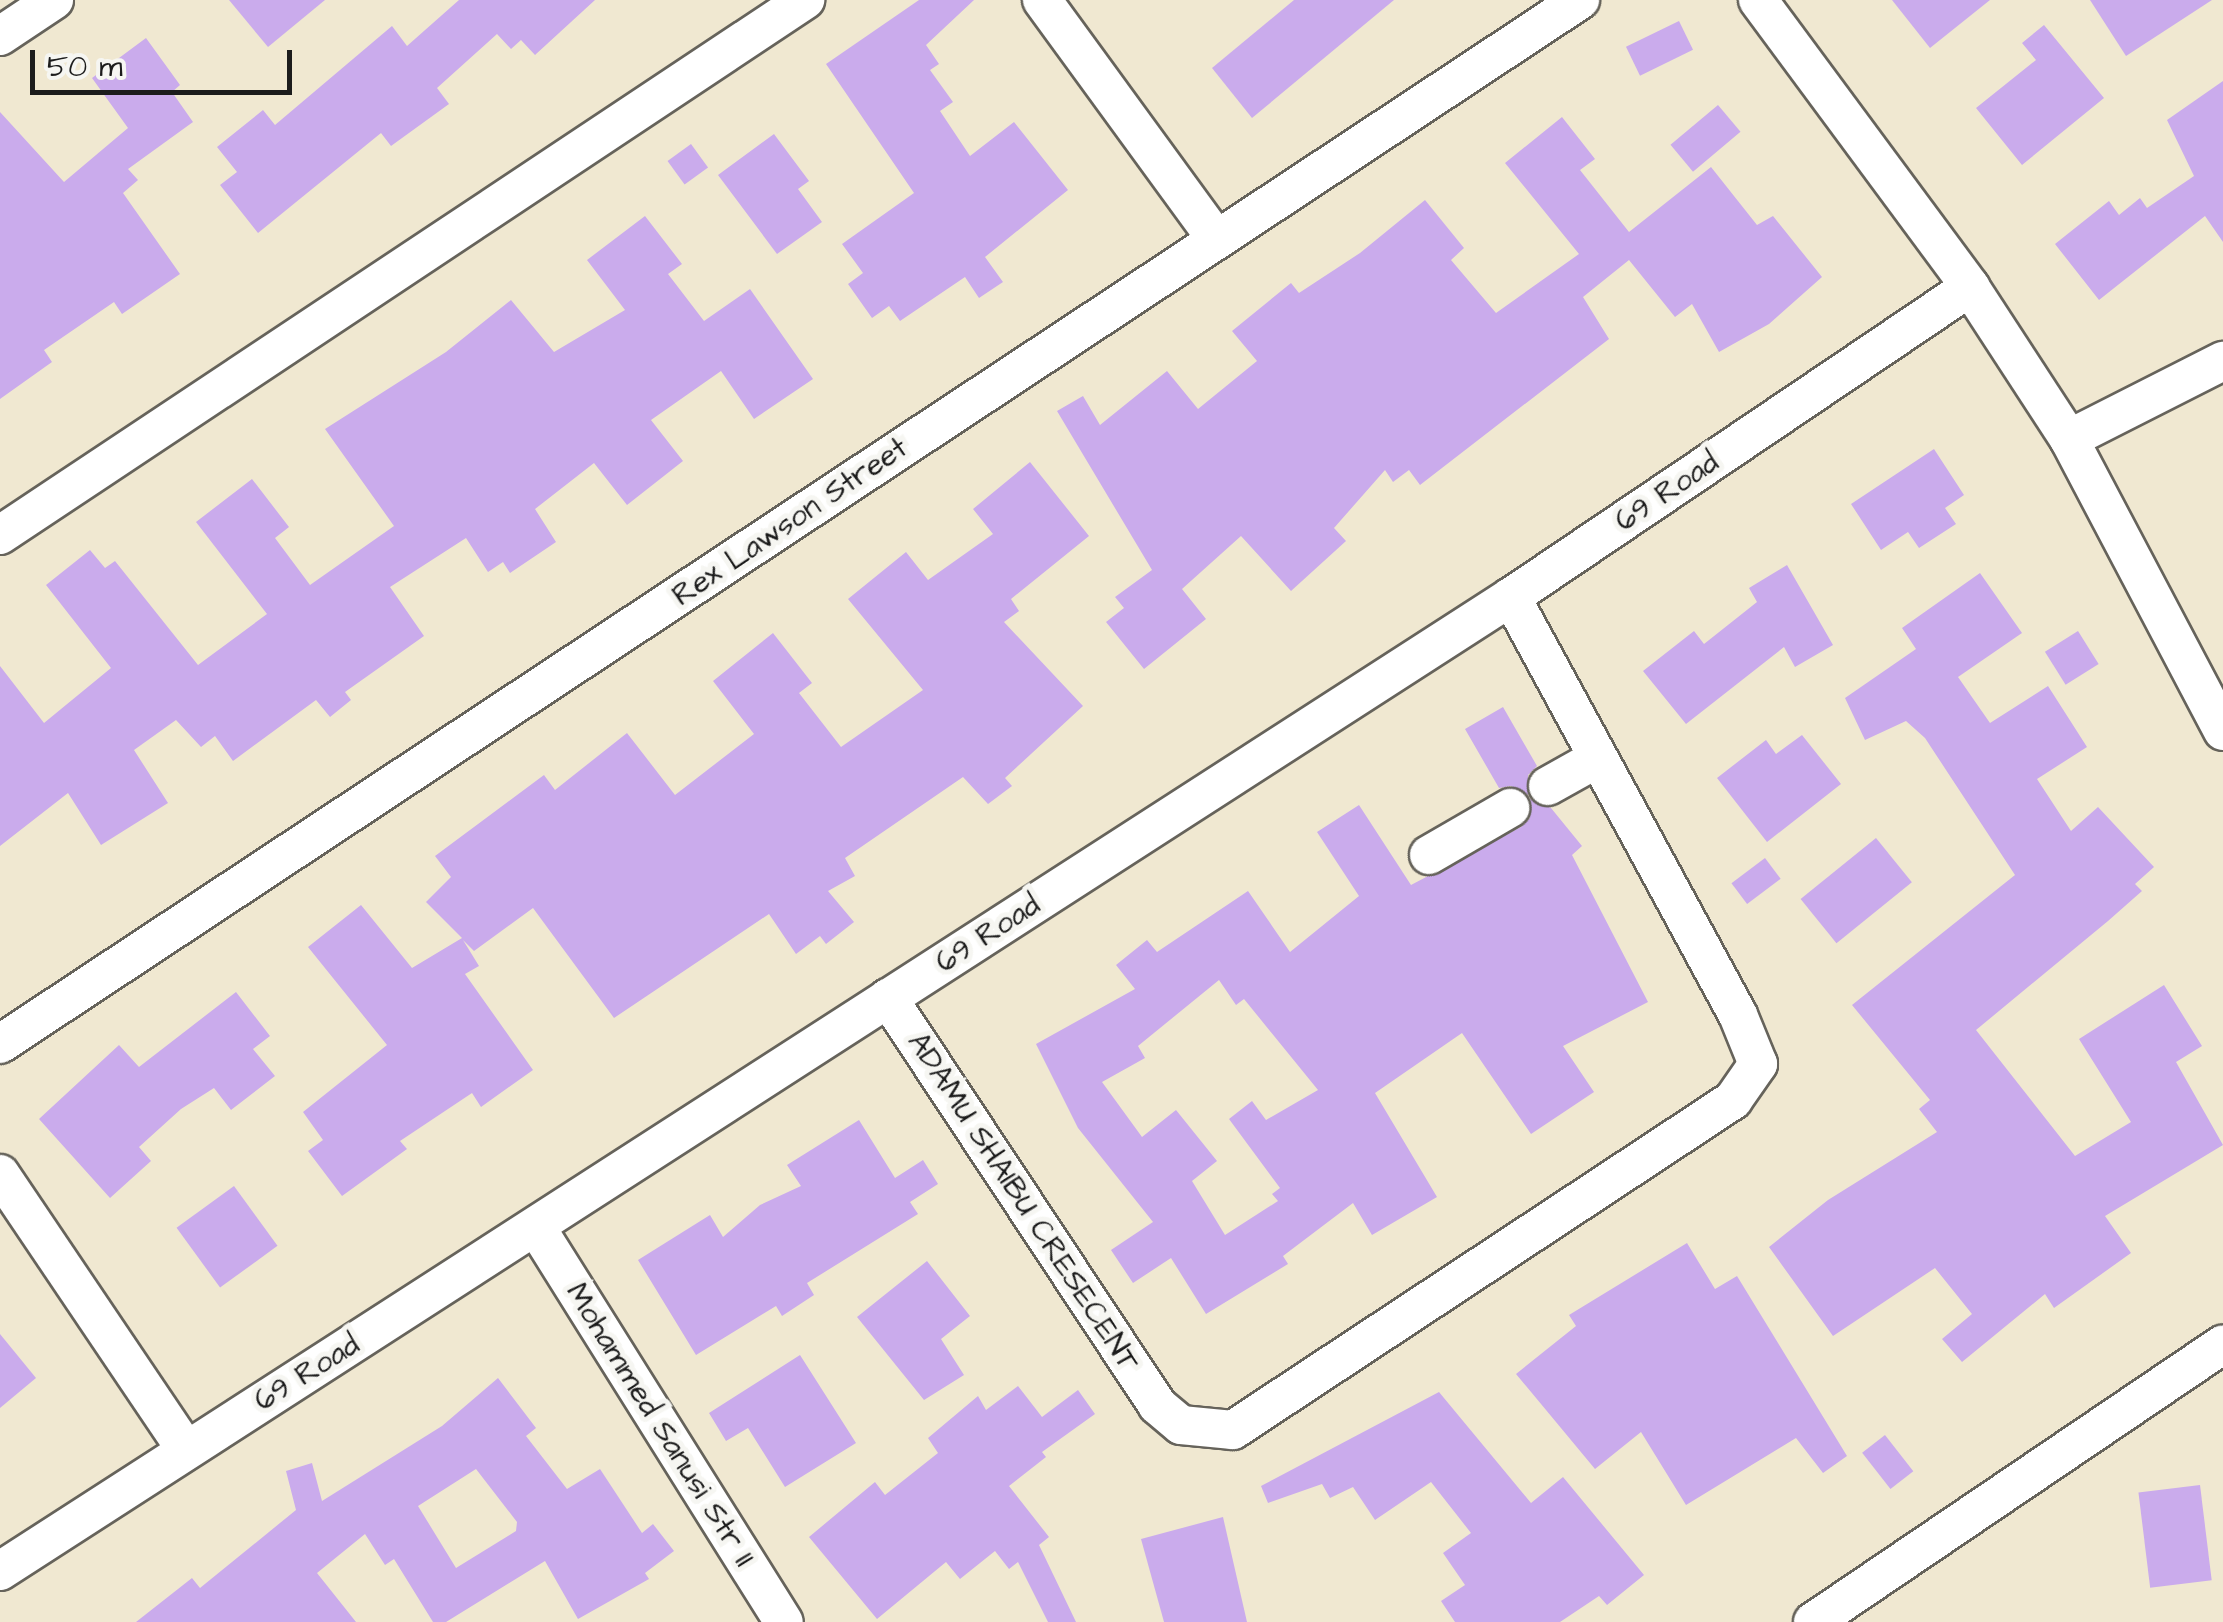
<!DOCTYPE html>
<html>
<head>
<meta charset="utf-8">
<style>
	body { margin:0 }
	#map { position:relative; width:2223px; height:1622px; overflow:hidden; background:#f0e8d1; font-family:"Architects Daughter",sans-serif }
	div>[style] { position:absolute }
	.building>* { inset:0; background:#caabec; transform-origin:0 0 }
	.roads { filter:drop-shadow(2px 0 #66635b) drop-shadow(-2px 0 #66635b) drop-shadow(0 2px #66635b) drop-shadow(0 -2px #66635b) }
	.minor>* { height:38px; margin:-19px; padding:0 19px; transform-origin:19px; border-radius:19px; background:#fff }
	span { translate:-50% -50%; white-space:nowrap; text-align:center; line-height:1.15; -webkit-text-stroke:10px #f6f6f2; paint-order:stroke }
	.street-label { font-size:30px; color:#1c1c1c }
	.scale { position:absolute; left:30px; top:50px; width:262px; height:45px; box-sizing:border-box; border:5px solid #1c1c1c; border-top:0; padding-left:12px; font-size:30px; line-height:35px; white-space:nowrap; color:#1c1c1c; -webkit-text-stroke:8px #f6f6f2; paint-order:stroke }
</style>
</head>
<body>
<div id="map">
	<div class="building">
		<div style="clip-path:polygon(229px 0,325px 0,268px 47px)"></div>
		<div style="clip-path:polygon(459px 0,595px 0,535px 55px,521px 40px,511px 49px,497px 34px,437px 88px,449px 104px,391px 146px,381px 133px,258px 233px,220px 185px,237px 172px,217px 147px,263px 110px,275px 125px,392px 26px,407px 46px)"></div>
		<div style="clip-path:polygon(919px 0,974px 0,926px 45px,939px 64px,930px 70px,953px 102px,940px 111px,970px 156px,1014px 122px,1068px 190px,985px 257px,1003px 282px,979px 298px,965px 277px,900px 321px,889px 306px,872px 318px,848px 284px,863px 273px,842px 244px,914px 193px,826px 64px)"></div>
		<div style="clip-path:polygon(1294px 0,1394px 0,1252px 118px,1212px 68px)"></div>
		<div style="clip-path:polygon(1892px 0,1990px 0,1930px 48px)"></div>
		<div style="clip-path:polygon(2090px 0,2212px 0,2126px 56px)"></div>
		<div style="left:1679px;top:21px;width:32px;height:59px;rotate:64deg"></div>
		<div style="clip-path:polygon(2044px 25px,2104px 98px,2022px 165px,1976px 108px,2036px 60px,2022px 43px)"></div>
		<div style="clip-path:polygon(146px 38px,180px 85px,172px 92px,193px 122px,128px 169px,138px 180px,123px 193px,180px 274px,122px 314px,114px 302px,44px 350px,52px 362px,0 399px,0 112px,64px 182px,128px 128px,92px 78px)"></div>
		<div style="clip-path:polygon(2223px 81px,2223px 242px,2205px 216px,2099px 300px,2055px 244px,2109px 201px,2119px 215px,2140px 198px,2147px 208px,2194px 176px,2167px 120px)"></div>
		<div style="left:1718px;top:105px;width:35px;height:62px;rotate:50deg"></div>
		<div style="clip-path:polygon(1562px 117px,1595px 159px,1580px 170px,1629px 232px,1711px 167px,1757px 225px,1773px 216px,1822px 277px,1769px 324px,1719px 352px,1692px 304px,1675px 317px,1629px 260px,1583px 297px,1609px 339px,1420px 485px,1409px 470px,1393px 482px,1385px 470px,1334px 528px,1346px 541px,1291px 591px,1241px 536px,1182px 589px,1206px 619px,1144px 669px,1106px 622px,1124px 608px,1115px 597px,1152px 570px,1057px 411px,1083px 396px,1100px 425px,1167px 371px,1198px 409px,1257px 361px,1232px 331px,1291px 283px,1299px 293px,1360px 253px,1425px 200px,1464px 248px,1451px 260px,1496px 313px,1579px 254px,1505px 163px)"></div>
		<div style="clip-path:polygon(774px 134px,809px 181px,798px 189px,822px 222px,777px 254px,718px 175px)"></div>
		<div style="left:691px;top:144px;width:29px;height:29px;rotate:54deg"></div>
		<div style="clip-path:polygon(645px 216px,682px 264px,668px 274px,704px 321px,750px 289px,813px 379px,754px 419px,721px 371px,651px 420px,683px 461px,627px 505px,594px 463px,535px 509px,556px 542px,510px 573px,503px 562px,488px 572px,466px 538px,390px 587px,424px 636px,345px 692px,351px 700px,330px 717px,316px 700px,233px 761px,215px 736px,201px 747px,176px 720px,134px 750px,168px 803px,101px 845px,68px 793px,0 846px,0 666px,44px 723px,111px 668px,46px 585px,90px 550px,105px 568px,115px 561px,198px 665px,267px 614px,196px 522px,252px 479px,289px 527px,275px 538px,310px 585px,394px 526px,325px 429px,446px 352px,511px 300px,554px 352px,625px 310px,587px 260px)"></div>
		<div style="clip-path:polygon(1934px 449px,1964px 495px,1945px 508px,1956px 524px,1919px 548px,1908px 532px,1881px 550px,1851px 504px)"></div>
		<div style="clip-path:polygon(1030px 462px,1089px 536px,1011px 599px,1019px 611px,1004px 622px,1083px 706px,1005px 778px,1012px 786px,988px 804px,963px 777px,845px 858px,855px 876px,828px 891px,854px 922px,826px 944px,820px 936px,796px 954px,769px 914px,614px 1018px,533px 908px,474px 951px,463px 940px,479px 966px,465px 974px,533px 1070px,481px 1107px,472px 1093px,400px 1141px,407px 1149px,342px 1196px,308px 1151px,323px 1140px,303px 1112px,387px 1045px,308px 947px,361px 905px,412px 968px,462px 938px,426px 902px,451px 877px,435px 856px,544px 775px,555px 790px,627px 733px,675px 795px,754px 734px,713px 681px,773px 633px,812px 683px,799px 693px,841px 747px,923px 690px,848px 599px,906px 552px,928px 580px,993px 534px,973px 509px)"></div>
		<div style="clip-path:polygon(1787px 565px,1833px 645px,1795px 667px,1784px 647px,1686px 724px,1643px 671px,1694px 631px,1704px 644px,1757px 602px,1749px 588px)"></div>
		<div style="clip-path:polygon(1980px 573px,2022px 633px,1958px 677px,1990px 723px,2048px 686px,2087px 747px,2037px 779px,2071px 831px,2098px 807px,2154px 867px,2135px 884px,2142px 891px,2108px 921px,1976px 1030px,2075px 1156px,2131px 1122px,2079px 1039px,2164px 985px,2202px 1046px,2176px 1062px,2223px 1145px,2105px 1216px,2131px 1253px,2054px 1308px,2045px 1294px,1962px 1362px,1942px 1339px,1972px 1314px,1935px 1268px,1833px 1336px,1769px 1247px,1828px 1200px,1937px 1132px,1919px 1109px,1930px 1100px,1852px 1005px,2015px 875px,1925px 738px,1906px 721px,1865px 740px,1845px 698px,1916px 649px,1902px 628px)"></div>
		<div style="left:2078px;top:631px;width:39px;height:39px;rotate:58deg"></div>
		<div style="clip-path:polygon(1503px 707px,1537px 766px,1528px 775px,1528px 795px,1511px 786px,1499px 788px,1465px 729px)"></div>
		<div style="clip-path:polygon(1802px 735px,1841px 784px,1767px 842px,1717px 778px,1766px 740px,1776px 754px)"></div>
		<div style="clip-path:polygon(evenodd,1530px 799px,1551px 808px,1582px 846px,1572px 855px,1648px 1002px,1563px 1046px,1594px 1092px,1531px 1134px,1462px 1033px,1375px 1093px,1437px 1197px,1372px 1235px,1353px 1203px,1283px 1256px,1288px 1264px,1206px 1314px,1171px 1258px,1133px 1283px,1111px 1250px,1153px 1222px,1078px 1128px,1036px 1044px,1135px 989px,1116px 965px,1147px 940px,1157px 952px,1248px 891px,1290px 952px,1359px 896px,1317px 832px,1359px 805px,1411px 885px,1521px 827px,1530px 818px,1530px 799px,1219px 980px,1236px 1005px,1244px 999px,1318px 1090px,1266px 1120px,1252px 1101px,1229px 1119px,1280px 1188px,1272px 1194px,1278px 1201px,1225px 1235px,1192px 1181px,1217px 1161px,1176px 1110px,1142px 1137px,1102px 1082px,1145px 1058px,1138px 1046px,1219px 980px)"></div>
		<div style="left:1876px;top:838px;width:57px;height:97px;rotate:51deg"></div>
		<div style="left:1765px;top:858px;width:26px;height:42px;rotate:53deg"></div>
		<div style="clip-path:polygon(236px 992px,270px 1036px,253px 1049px,275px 1076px,231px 1110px,214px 1088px,181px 1109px,139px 1147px,151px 1161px,110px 1198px,39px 1119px,119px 1045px,139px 1067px)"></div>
		<div style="clip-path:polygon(859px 1120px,895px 1178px,923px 1160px,938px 1184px,910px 1202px,918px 1214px,807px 1283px,814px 1295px,782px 1316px,776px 1306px,696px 1355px,638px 1260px,710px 1215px,723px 1237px,760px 1205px,801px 1186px,787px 1165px)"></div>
		<div style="left:234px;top:1186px;width:74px;height:71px;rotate:54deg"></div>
		<div style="clip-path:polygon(1687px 1243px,1715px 1289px,1737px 1276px,1847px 1456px,1823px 1473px,1796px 1438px,1686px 1505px,1641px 1432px,1595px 1469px,1516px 1374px,1576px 1326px,1569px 1315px)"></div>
		<div style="clip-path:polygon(927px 1261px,970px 1316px,941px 1339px,964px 1375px,924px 1400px,857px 1317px)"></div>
		<div style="clip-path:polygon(0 1334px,36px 1378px,0 1408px)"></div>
		<div style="clip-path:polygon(800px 1355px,856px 1443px,785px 1487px,748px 1428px,726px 1441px,709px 1413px)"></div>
		<div style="clip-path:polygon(evenodd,498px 1378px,536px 1428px,526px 1436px,567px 1489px,600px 1469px,642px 1533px,653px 1524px,674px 1551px,645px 1573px,649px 1579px,578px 1619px,545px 1561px,446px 1622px,433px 1622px,394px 1559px,385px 1565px,365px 1534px,317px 1573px,356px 1622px,136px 1622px,192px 1578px,200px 1588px,296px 1510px,286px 1471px,312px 1463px,322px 1501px,442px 1426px,498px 1378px,476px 1469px,517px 1522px,516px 1531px,456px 1568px,418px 1506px,476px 1469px)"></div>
		<div style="clip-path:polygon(1018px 1386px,1042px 1417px,1078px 1390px,1095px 1414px,1042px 1452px,1046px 1457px,1009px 1486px,1049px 1537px,1039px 1545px,1076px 1622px,1048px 1622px,1018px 1562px,1009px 1569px,995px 1551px,960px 1579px,946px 1562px,877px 1619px,809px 1537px,875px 1482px,885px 1495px,938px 1453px,928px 1438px,978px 1396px,986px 1410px)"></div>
		<div style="clip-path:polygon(1439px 1392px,1531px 1503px,1563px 1477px,1644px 1575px,1607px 1605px,1599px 1596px,1560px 1622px,1455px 1622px,1441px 1601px,1465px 1585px,1443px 1553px,1471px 1533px,1431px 1482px,1375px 1520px,1353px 1487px,1330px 1498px,1322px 1484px,1268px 1503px,1261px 1486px)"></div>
		<div style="left:1885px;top:1435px;width:46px;height:29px;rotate:52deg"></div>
		<div style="left:2200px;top:1485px;width:96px;height:62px;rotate:83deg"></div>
		<div style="clip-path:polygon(1223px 1517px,1247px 1622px,1164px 1622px,1141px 1539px)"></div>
	</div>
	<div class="roads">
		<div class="minor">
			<div style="left:1042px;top:0;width:293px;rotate:53.9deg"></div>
			<div style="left:1758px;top:0;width:357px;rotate:53.5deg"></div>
			<div style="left:1970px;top:287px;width:181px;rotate:56.9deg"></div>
			<div style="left:2069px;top:439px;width:330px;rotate:62.2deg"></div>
			<div style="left:0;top:36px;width:65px;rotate:-33.7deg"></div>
			<div style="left:2069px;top:439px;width:173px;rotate:-26.9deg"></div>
			<div style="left:0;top:535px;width:967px;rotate:-33.61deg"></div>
			<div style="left:1548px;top:786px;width:57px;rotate:-29.2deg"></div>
			<div style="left:1429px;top:855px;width:94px;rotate:-30.1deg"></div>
			<div style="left:888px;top:998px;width:488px;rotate:56.5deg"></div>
			<div style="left:1157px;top:1405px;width:31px;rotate:40deg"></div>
			<div style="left:1181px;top:1425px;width:52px;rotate:5.5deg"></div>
			<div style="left:1233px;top:1430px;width:599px;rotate:-33.42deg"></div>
			<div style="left:1733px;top:1100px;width:44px;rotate:-55.2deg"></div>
			<div style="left:1758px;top:1064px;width:53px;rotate:-112.2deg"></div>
			<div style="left:1738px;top:1015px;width:476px;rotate:-118.5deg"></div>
			<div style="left:0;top:1044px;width:1894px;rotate:-33.46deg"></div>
			<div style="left:0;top:1174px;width:333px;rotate:56deg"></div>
			<div style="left:536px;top:1227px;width:466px;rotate:57.9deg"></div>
			<div style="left:0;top:1571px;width:1798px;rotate:-32.81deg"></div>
			<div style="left:1511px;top:597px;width:554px;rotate:-34.03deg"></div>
			<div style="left:1813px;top:1622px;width:495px;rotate:-34.1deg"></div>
		</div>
	</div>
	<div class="street-label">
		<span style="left:1667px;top:492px;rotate:-34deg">69 Road</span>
		<span style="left:790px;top:522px;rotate:-34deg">Rex Lawson Street</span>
		<span style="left:988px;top:934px;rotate:-33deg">69 Road</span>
		<span style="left:1023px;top:1202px;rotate:57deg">ADAMU SHAIBU CRESECENT</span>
		<span style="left:307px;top:1373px;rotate:-32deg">69 Road</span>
		<span style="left:660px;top:1425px;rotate:58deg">Mohammed Sanusi Str II</span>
	</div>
	<div class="scale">50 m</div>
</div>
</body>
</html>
